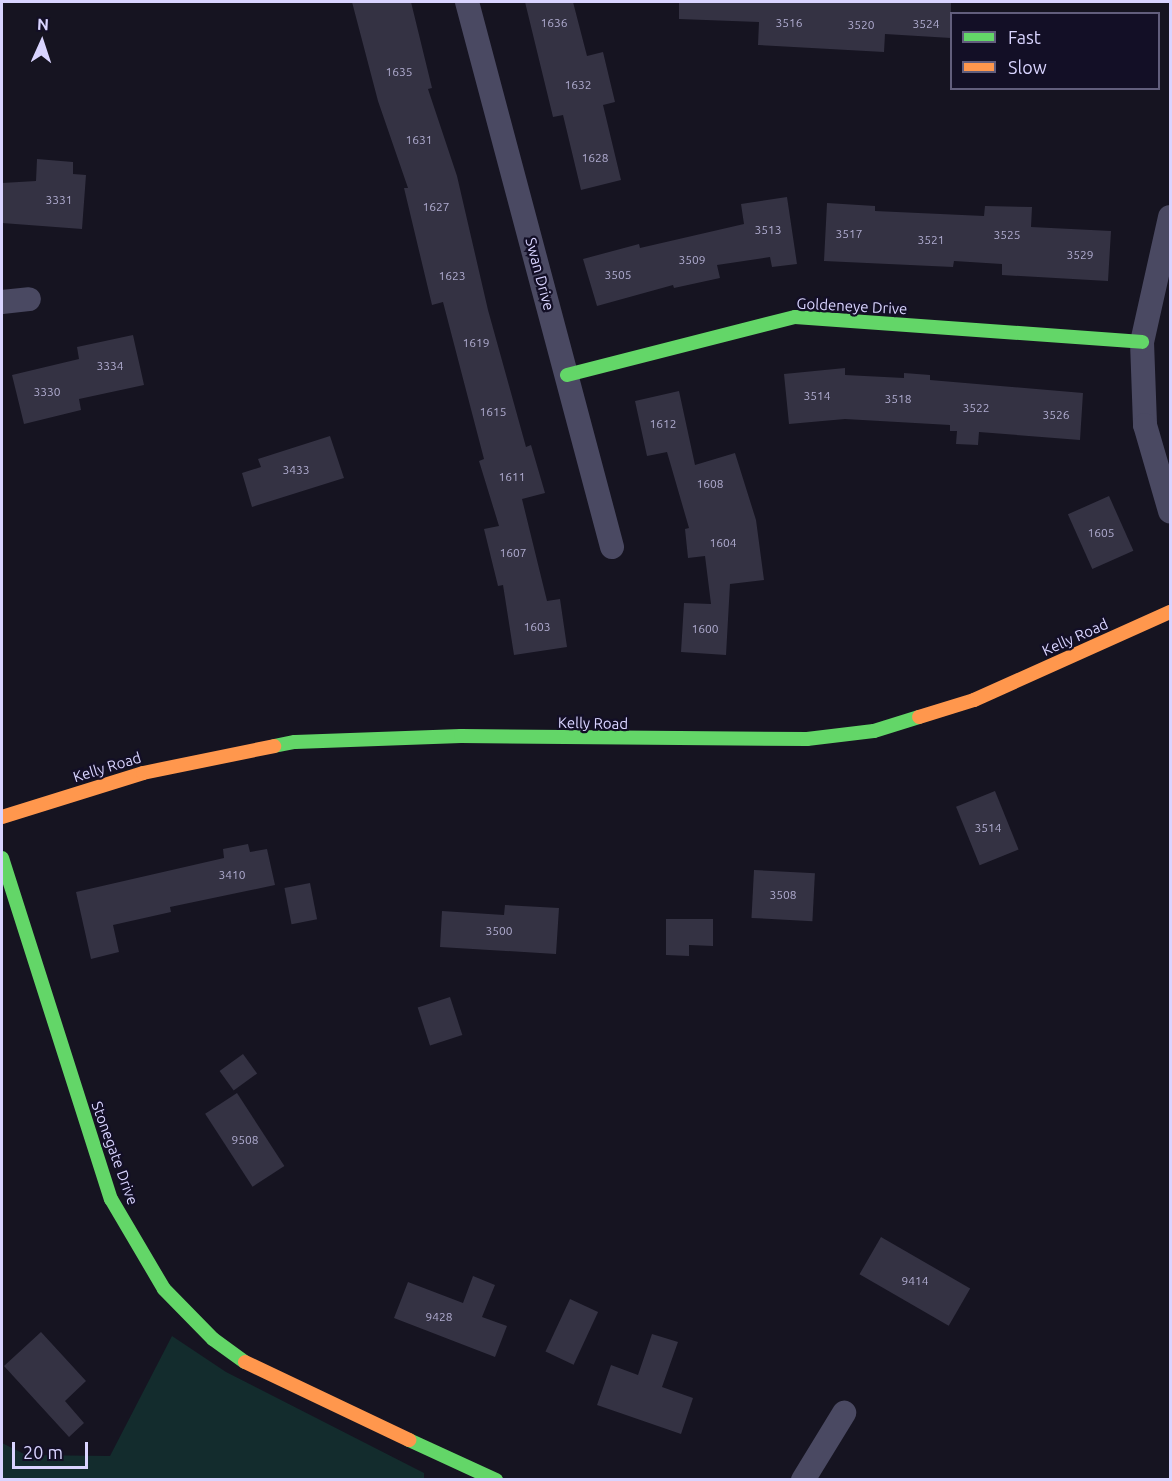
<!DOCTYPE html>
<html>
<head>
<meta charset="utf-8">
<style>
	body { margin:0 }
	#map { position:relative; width:1172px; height:1481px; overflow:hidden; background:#161421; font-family:Ubuntu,sans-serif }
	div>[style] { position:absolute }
	.green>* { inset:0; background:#132c2d }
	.building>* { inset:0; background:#343243; transform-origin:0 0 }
	.street>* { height:24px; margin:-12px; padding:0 12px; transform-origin:12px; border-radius:12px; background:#4a4962 }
	.fast>* { height:14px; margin:-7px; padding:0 7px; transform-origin:7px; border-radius:7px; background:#63d668 }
	.slow>* { height:14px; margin:-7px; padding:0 7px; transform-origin:7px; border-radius:7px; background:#ff974d }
	span { translate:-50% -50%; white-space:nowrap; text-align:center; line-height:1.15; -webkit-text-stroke:4.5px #130f26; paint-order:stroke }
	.number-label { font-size:12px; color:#b0acd0 }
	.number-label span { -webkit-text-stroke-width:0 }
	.street-label { font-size:15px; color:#d9d4ff }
	.frame { position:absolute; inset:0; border:3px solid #d9d4ff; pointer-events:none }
	.legend { position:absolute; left:950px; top:12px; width:210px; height:78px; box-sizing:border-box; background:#130f26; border:2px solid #625e7d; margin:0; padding:8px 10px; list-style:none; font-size:18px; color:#d9d4ff }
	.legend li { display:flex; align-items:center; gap:12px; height:30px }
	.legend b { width:30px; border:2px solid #625e7d }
	.north { position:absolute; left:12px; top:12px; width:60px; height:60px; -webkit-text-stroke:4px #130f26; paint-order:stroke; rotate:3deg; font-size:16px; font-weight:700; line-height:24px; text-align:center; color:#d9d4ff }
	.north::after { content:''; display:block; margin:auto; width:21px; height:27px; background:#d9d4ff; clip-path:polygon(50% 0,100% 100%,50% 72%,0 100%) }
	.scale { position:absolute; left:12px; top:1442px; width:76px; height:27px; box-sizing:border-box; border:3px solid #d9d4ff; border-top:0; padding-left:8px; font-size:18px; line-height:21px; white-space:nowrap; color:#d9d4ff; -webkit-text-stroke:4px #130f26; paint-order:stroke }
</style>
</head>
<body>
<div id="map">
	<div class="green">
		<div style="clip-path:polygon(172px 1336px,226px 1372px,424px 1473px,424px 1479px,2px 1479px,2px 1443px,26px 1455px,110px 1456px)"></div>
	</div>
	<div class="building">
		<div style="clip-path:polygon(352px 2px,411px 2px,432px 88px,428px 89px,457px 176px,488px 310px,526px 447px,531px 445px,545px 493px,522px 499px,547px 601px,560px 599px,567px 647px,514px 655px,503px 585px,498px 586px,484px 529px,499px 526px,479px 461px,484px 459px,443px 302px,432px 305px,404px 188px,408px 188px,378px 101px)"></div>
		<div style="clip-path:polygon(525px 2px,573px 2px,587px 56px,603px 52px,615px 102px,603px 105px,621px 180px,581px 190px,563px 115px,553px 117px)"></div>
		<div style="clip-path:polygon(679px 2px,951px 2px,951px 38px,885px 34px,884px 52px,758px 45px,759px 22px,679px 19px)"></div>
		<div style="clip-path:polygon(37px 159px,73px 162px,73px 174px,86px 175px,82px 229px,2px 223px,2px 183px,36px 181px)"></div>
		<div style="clip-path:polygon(787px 197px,797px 264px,772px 267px,770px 257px,717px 265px,720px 278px,674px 288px,673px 285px,597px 306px,583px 259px,639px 244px,640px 248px,744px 224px,741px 204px)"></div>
		<div style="clip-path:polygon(827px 203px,875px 206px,875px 211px,984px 216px,985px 206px,1032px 207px,1031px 227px,1111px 231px,1108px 281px,1002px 275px,1002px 264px,954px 261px,953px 267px,824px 261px)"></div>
		<div style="clip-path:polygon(133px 335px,144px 385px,79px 399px,81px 410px,24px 424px,12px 375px,79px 359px,77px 347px)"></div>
		<div style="clip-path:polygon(845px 368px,845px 375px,904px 378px,904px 373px,930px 375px,930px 380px,1083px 393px,1080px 440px,979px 432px,978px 445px,956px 444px,957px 431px,950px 431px,950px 425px,845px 419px,789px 424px,784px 374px)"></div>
		<div style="clip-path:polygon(679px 391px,695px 465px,735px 453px,756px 520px,764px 580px,730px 584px,726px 655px,681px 652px,684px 603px,711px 604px,705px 556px,688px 558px,685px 529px,689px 528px,667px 452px,647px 456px,635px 401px)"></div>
		<div style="clip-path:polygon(330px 436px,344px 478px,252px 507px,242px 473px,261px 467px,258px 459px)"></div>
		<div style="left:1109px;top:496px;width:60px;height:45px;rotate:66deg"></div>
		<div style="left:995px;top:791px;width:63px;height:42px;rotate:68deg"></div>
		<div style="clip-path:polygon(248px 844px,250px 852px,267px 849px,275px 885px,170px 907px,171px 912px,113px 925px,119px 952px,91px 959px,76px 892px,224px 858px,223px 849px)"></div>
		<div style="left:754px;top:870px;width:61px;height:48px;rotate:3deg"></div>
		<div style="left:310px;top:883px;width:37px;height:26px;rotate:79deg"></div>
		<div style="clip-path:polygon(505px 905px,559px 908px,556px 954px,440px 947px,442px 911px,504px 915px)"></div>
		<div style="clip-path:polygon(666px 919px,713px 919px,713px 946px,689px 945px,689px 956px,666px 955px)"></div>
		<div style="left:450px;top:997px;width:40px;height:34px;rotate:72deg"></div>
		<div style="left:243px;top:1054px;width:24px;height:29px;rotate:54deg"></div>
		<div style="left:237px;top:1093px;width:87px;height:38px;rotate:57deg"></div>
		<div style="left:881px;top:1237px;width:103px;height:43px;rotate:30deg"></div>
		<div style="clip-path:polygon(473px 1276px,495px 1285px,482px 1317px,507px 1326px,495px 1357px,394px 1318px,408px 1282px,463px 1303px)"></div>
		<div style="left:570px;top:1299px;width:31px;height:58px;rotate:25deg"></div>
		<div style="clip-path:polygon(41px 1332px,86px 1381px,65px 1401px,84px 1423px,69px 1437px,4px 1366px)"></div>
		<div style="clip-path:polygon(652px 1334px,678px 1342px,662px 1387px,693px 1398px,681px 1434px,597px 1405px,611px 1365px,638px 1375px)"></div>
	</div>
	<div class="street">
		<div style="left:467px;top:2px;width:564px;rotate:75.1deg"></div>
		<div style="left:1170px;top:217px;width:128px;rotate:102.6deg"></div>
		<div style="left:1142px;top:342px;width:83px;rotate:87.9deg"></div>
		<div style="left:1145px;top:425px;width:90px;rotate:73.8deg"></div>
		<div style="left:2px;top:302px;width:27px;rotate:-6deg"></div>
		<div style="left:803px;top:1480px;width:79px;rotate:-58.5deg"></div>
	</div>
	<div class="fast">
		<div style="left:567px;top:375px;width:235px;rotate:-14.3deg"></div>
		<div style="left:795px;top:317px;width:348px;rotate:4.1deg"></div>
		<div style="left:274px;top:746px;width:21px;rotate:-11deg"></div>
		<div style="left:295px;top:742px;width:166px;rotate:-2.1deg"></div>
		<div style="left:461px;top:736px;width:346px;rotate:0.5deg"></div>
		<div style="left:807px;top:739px;width:67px;rotate:-6.8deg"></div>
		<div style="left:874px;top:731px;width:47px;rotate:-17.3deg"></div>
		<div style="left:2px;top:858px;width:358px;rotate:72.3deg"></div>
		<div style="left:111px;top:1199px;width:104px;rotate:59.5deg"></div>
		<div style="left:164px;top:1289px;width:70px;rotate:45.6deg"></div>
		<div style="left:213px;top:1339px;width:39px;rotate:36deg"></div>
		<div style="left:409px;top:1440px;width:96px;rotate:24.7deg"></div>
	</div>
	<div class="slow">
		<div style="left:919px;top:717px;width:58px;rotate:-17.2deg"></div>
		<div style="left:974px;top:700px;width:215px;rotate:-24.2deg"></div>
		<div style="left:2px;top:817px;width:148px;rotate:-17.3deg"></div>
		<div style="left:143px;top:773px;width:134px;rotate:-11.6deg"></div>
		<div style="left:245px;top:1362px;width:182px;rotate:25.4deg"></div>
	</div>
	<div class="number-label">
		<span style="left:554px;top:23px">1636</span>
		<span style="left:789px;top:23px">3516</span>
		<span style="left:926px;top:24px">3524</span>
		<span style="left:861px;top:25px">3520</span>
		<span style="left:399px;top:72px">1635</span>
		<span style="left:578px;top:85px">1632</span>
		<span style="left:419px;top:140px">1631</span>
		<span style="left:595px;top:158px">1628</span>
		<span style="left:59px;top:200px">3331</span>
		<span style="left:436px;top:207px">1627</span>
		<span style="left:768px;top:230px">3513</span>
		<span style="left:849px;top:234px">3517</span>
		<span style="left:1007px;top:235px">3525</span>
		<span style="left:931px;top:240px">3521</span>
		<span style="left:1080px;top:255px">3529</span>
		<span style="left:692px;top:260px">3509</span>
		<span style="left:618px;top:275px">3505</span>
		<span style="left:452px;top:276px">1623</span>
		<span style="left:476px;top:343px">1619</span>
		<span style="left:110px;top:366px">3334</span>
		<span style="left:47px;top:392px">3330</span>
		<span style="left:817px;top:396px">3514</span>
		<span style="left:898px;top:399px">3518</span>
		<span style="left:976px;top:408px">3522</span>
		<span style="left:493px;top:412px">1615</span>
		<span style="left:1056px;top:415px">3526</span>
		<span style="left:663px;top:424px">1612</span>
		<span style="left:296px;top:470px">3433</span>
		<span style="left:512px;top:477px">1611</span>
		<span style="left:710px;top:484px">1608</span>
		<span style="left:1101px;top:533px">1605</span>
		<span style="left:723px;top:543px">1604</span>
		<span style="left:513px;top:553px">1607</span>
		<span style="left:537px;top:627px">1603</span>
		<span style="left:705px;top:629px">1600</span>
		<span style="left:988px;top:828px">3514</span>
		<span style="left:232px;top:875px">3410</span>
		<span style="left:783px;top:895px">3508</span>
		<span style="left:499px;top:931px">3500</span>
		<span style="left:245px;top:1140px">9508</span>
		<span style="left:915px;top:1281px">9414</span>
		<span style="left:439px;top:1317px">9428</span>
	</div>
	<div class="street-label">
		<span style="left:540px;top:274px;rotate:75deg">Swan Drive</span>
		<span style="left:852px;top:306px;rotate:3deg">Goldeneye Drive</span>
		<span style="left:1075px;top:637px;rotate:-24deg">Kelly Road</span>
		<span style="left:593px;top:723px;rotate:1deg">Kelly Road</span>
		<span style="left:107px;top:767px;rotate:-17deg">Kelly Road</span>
		<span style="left:115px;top:1153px;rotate:70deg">Stonegate Drive</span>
	</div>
	<div class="frame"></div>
	<ul class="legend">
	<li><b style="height:8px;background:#63d668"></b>Fast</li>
	<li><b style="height:8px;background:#ff974d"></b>Slow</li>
	</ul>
	<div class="north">N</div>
	<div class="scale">20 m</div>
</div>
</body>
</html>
